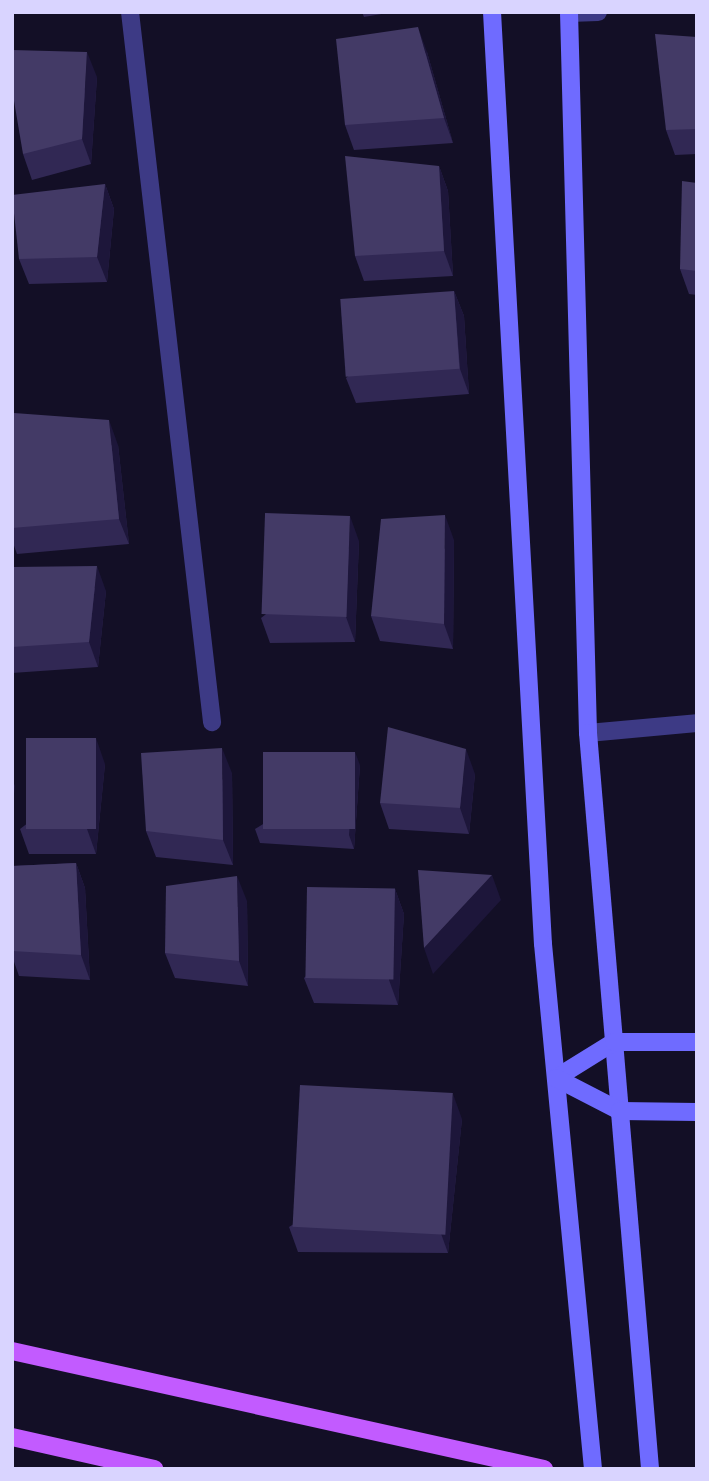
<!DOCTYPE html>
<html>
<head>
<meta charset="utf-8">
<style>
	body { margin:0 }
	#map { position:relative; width:709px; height:1481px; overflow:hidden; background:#130f26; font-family:"DM Sans",sans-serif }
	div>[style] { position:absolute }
	.street>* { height:18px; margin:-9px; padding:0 9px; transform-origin:9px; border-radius:9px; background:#3d3a85 }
	.secondary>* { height:18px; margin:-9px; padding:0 9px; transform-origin:9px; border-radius:9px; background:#6f6bff }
	.primary>* { height:18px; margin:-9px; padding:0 9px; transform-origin:9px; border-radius:9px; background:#c25bff }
	.wall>* { inset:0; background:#312854 }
	.shaded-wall>* { inset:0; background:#1d163a }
	.building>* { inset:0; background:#433a66; transform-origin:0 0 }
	span { translate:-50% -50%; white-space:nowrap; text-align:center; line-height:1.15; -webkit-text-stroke:7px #130f26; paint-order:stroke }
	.frame { position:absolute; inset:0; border:14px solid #d9d4ff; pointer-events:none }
</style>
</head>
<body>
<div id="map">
	<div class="street">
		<div style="left:130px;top:12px;width:715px;rotate:83.41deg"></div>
		<div style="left:569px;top:13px;width:29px;rotate:-2deg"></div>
		<div style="left:588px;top:733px;width:109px;rotate:-5.2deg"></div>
	</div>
	<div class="secondary">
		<div style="left:492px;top:12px;width:933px;rotate:86.87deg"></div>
		<div style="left:543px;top:944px;width:527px;rotate:84.56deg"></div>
		<div style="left:569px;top:12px;width:721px;rotate:88.49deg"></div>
		<div style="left:588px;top:733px;width:739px;rotate:85.18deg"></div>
		<div style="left:556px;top:1078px;width:68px;rotate:-31.8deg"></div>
		<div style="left:614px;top:1042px;width:83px"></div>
		<div style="left:556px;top:1078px;width:72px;rotate:27.3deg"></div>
		<div style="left:620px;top:1111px;width:77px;rotate:0.7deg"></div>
	</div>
	<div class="primary">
		<div style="left:12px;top:1351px;width:545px;rotate:12.51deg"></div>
		<div style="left:12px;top:1437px;width:146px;rotate:12.7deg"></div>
	</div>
	<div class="wall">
		<div style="clip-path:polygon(362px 12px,393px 12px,364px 17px)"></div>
		<div style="clip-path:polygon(697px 37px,697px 154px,675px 155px,666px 130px)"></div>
		<div style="clip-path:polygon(427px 52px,453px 143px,354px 150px,345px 125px)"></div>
		<div style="clip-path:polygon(97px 77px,91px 164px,32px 180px,23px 154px)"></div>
		<div style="clip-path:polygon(439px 166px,448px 191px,453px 276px,364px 281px,355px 256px)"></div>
		<div style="clip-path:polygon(697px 183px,697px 295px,689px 294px,680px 269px)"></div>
		<div style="clip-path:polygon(105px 184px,114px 209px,107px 282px,29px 284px,19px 259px)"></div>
		<div style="clip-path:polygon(454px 291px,464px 316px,469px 394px,356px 403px,346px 378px)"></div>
		<div style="clip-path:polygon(118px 445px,129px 544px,17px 554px,12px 540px,12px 446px)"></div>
		<div style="clip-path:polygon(454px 540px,453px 649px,380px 641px,371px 616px)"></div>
		<div style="clip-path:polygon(359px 541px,355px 642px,270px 643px,261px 618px)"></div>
		<div style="clip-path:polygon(12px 567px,106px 591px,98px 667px,12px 673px)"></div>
		<div style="clip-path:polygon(105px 764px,96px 854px,29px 854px,20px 829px)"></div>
		<div style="clip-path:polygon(360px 765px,354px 849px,260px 843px,255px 829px)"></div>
		<div style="clip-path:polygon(232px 773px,233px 865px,156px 857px,146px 831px)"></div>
		<div style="clip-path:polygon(475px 774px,469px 834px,389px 829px,380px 803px)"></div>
		<div style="clip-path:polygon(76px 863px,85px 888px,90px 980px,19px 976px,12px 956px,12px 866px)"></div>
		<div style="clip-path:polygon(395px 889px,404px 914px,398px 1005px,314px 1003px,304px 978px)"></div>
		<div style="clip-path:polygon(247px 901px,248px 986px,175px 978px,165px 953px)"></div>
		<div style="clip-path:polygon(462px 1119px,448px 1253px,298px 1252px,289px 1227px)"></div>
	</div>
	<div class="shaded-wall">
		<div style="clip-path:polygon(418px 27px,427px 52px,453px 143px,444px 118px)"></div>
		<div style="clip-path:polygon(87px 52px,97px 77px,91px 164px,82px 139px)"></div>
		<div style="clip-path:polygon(439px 166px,448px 191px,453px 276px,444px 251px)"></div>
		<div style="clip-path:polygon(105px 184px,114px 209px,107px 282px,97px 257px)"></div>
		<div style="clip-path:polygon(454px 291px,464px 316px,469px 394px,460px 369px)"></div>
		<div style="clip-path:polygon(109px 420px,118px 445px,129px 544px,119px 519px)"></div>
		<div style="clip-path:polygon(445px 515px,454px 540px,453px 649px,444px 624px)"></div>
		<div style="clip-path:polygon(350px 516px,359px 541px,355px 642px,346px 617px)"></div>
		<div style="clip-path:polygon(97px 566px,106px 591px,98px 667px,89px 642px)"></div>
		<div style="clip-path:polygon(96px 738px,105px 764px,96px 854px,87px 829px)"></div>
		<div style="clip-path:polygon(222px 748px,232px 773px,233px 865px,223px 840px)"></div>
		<div style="clip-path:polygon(466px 749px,475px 774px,469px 834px,460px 808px)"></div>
		<div style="clip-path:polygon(355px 752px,360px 765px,354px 849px,349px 835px)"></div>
		<div style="clip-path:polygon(12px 779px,15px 786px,12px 810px)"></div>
		<div style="clip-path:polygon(76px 863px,85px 888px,90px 980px,81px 955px)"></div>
		<div style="clip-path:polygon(492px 875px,501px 900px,433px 974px,424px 948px)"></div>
		<div style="clip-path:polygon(237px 876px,247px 901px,248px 986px,239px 961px)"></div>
		<div style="clip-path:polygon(395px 889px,404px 914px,398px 1005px,389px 980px)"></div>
		<div style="clip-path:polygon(453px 1094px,462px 1119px,448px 1253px,439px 1228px)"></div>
	</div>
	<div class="building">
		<div style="clip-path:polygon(418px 27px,444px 118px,345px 125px,336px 39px)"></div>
		<div style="clip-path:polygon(655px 34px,697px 37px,697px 129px,666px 130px)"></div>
		<div style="clip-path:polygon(12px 50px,87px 52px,82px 139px,23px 154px,12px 89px)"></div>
		<div style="clip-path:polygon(345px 156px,439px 166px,444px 251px,355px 256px)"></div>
		<div style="clip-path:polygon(682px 181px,697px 183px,697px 271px,680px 269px)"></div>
		<div style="clip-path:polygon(105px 184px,97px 257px,19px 259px,12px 195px)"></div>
		<div style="left:454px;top:291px;width:78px;height:114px;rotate:86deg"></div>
		<div style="clip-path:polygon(14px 413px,109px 420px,119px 519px,12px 528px,12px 446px)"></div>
		<div style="clip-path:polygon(445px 515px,444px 624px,371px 616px,381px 519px)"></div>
		<div style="left:350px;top:516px;width:101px;height:85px;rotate:92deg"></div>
		<div style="clip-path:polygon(97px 566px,89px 642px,12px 647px,12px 567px)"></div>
		<div style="clip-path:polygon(388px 727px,466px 749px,460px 808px,380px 803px)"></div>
		<div style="left:26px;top:738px;width:70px;height:91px"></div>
		<div style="clip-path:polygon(222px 748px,223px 840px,146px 831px,141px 753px)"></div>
		<div style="left:263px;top:752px;width:92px;height:77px"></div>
		<div style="clip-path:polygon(76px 863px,81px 955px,12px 951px,12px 866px)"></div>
		<div style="clip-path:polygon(418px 870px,492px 875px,424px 948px)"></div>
		<div style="clip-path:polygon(237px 876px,239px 961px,165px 953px,166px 886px)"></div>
		<div style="left:307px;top:887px;width:88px;height:91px;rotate:1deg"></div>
		<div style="left:300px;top:1085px;width:153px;height:142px;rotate:3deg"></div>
	</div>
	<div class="frame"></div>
</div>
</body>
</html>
